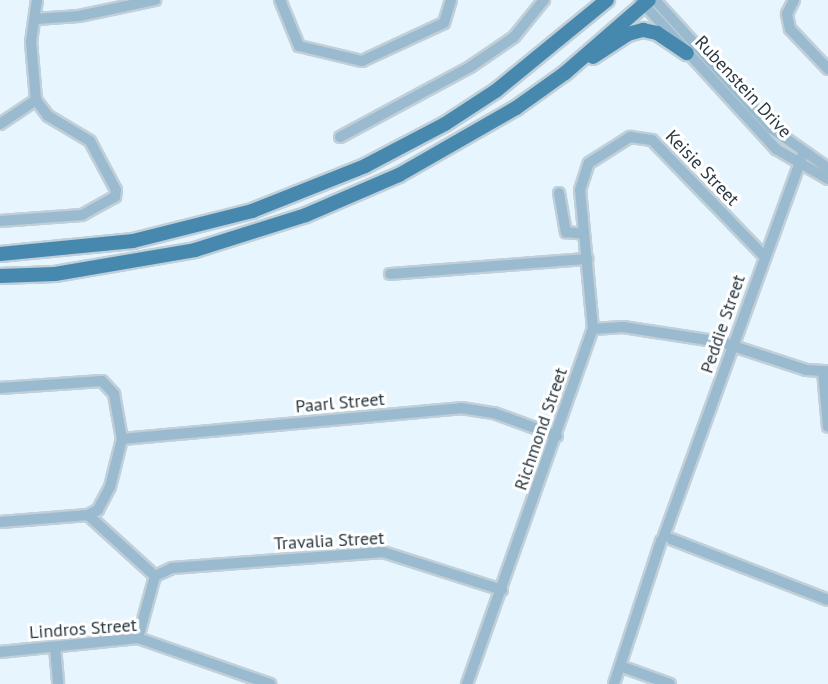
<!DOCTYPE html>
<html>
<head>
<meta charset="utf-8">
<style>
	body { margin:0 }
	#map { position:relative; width:828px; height:684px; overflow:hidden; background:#e6f5fe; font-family:"PT Sans",sans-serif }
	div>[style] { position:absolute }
	.roads { filter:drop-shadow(2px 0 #c0cfd8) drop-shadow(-2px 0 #c0cfd8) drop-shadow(0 2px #c0cfd8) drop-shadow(0 -2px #c0cfd8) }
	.minor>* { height:10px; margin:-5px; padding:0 5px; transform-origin:5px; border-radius:5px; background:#99bacf }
	.major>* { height:14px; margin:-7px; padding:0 7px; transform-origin:7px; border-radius:7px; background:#4789ae }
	span { translate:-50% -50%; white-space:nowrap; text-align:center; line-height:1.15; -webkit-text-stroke:6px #fff; paint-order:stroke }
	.street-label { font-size:18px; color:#293841 }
</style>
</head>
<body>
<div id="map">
	<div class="roads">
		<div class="minor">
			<div style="left:280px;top:0;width:50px;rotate:67.6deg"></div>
			<div style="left:299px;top:46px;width:65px;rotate:13.4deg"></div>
			<div style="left:362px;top:61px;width:90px;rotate:-24.9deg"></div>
			<div style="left:444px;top:23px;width:24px;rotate:-73deg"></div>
			<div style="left:640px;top:0;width:202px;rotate:47.6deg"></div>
			<div style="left:776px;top:149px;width:60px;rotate:30deg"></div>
			<div style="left:655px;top:0;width:173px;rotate:47.8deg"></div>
			<div style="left:771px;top:128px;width:70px;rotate:35.1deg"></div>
			<div style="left:794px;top:0;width:16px;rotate:117deg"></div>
			<div style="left:787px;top:14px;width:15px;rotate:79deg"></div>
			<div style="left:790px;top:29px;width:55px;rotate:46.5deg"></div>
			<div style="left:36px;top:19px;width:43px;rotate:-4deg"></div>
			<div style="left:79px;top:16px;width:78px;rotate:-11.9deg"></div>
			<div style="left:0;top:124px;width:43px;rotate:-33.7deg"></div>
			<div style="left:340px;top:137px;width:148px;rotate:-28.3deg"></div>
			<div style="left:470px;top:67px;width:53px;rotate:-34.3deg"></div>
			<div style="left:514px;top:37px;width:48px;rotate:-51deg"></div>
			<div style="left:559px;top:193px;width:40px;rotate:80deg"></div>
			<div style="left:566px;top:232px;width:18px;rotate:6deg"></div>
			<div style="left:0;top:221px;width:82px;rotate:-4.2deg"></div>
			<div style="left:82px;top:215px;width:38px;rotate:-29deg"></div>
			<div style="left:115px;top:197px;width:7px;rotate:-82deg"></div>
			<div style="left:116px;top:190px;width:55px;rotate:-118deg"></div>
			<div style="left:90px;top:141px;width:49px;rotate:-149.2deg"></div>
			<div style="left:48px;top:116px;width:20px;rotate:-127deg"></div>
			<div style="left:36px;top:100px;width:58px;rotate:-94.9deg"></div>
			<div style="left:31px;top:42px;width:42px;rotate:-81.9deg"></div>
			<div style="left:390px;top:274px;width:198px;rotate:-4.4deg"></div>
			<div style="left:593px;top:329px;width:30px;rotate:-4deg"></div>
			<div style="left:623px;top:327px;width:99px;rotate:8.7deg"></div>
			<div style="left:721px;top:342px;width:89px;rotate:18.2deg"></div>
			<div style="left:806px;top:370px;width:22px;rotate:3deg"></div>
			<div style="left:823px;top:371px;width:56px;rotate:84.9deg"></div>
			<div style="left:0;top:388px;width:102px;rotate:-3.9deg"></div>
			<div style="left:102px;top:381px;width:18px;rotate:47deg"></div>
			<div style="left:114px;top:394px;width:46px;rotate:79.9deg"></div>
			<div style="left:122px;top:439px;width:49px;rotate:104deg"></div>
			<div style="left:110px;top:487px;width:26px;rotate:118deg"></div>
			<div style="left:98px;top:510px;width:11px;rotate:153deg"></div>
			<div style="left:88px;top:515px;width:88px;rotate:175.5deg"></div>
			<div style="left:122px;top:439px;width:340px;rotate:-5.2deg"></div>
			<div style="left:461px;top:408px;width:33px;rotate:9deg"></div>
			<div style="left:494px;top:413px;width:67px;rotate:20.1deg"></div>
			<div style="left:88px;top:515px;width:91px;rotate:42.3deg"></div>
			<div style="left:155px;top:576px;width:64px;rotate:105.3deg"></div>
			<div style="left:664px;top:536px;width:407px;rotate:-70deg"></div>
			<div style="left:671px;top:539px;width:168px;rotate:21.2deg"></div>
			<div style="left:155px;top:576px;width:19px;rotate:-25deg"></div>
			<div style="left:172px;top:568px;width:212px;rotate:-4.3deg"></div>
			<div style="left:383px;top:552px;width:125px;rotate:17.7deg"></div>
			<div style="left:55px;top:647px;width:37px;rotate:85deg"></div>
			<div style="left:0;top:652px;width:139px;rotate:-5.8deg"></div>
			<div style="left:138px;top:638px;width:140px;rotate:19.2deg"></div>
			<div style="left:620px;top:666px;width:53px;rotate:19.8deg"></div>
			<div style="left:467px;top:684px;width:377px;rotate:-70.5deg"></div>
			<div style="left:593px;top:329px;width:140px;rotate:-95.3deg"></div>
			<div style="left:580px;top:190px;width:28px;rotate:-72deg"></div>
			<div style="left:589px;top:163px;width:49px;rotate:-32.4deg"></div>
			<div style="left:630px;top:137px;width:22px;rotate:8deg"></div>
			<div style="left:652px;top:140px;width:163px;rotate:46deg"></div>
			<div style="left:614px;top:684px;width:151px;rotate:-71.8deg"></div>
		</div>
		<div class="major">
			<div style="left:593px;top:57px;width:42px;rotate:-33.3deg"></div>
			<div style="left:628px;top:34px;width:16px;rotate:-15deg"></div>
			<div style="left:643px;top:30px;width:14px;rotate:12deg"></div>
			<div style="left:657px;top:33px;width:36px;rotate:34deg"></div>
			<div style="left:0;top:254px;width:134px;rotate:-5.6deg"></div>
			<div style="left:133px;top:241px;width:123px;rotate:-14.1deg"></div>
			<div style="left:252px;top:211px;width:122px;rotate:-21.7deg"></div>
			<div style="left:365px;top:166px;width:90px;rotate:-27.7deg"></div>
			<div style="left:445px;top:124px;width:62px;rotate:-33.2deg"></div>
			<div style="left:497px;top:90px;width:142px;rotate:-39.3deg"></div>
			<div style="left:0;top:276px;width:55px;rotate:-2.1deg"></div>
			<div style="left:55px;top:274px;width:142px;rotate:-9.7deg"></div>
			<div style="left:195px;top:250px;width:116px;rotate:-17.5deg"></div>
			<div style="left:306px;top:215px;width:101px;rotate:-23.3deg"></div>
			<div style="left:399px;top:175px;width:135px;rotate:-29.8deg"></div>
			<div style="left:516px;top:108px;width:60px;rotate:-35.5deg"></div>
			<div style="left:565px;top:73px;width:111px;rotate:-41deg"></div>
		</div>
	</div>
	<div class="street-label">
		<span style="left:743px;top:87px;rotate:47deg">Rubenstein Drive</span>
		<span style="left:702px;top:168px;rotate:46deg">Keisie Street</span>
		<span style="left:723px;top:324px;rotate:-71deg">Peddie Street</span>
		<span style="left:340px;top:403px;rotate:-5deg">Paarl Street</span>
		<span style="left:541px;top:429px;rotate:-71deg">Richmond Street</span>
		<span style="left:329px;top:541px;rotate:-3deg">Travalia Street</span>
		<span style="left:83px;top:629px;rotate:-4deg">Lindros Street</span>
	</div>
</div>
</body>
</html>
